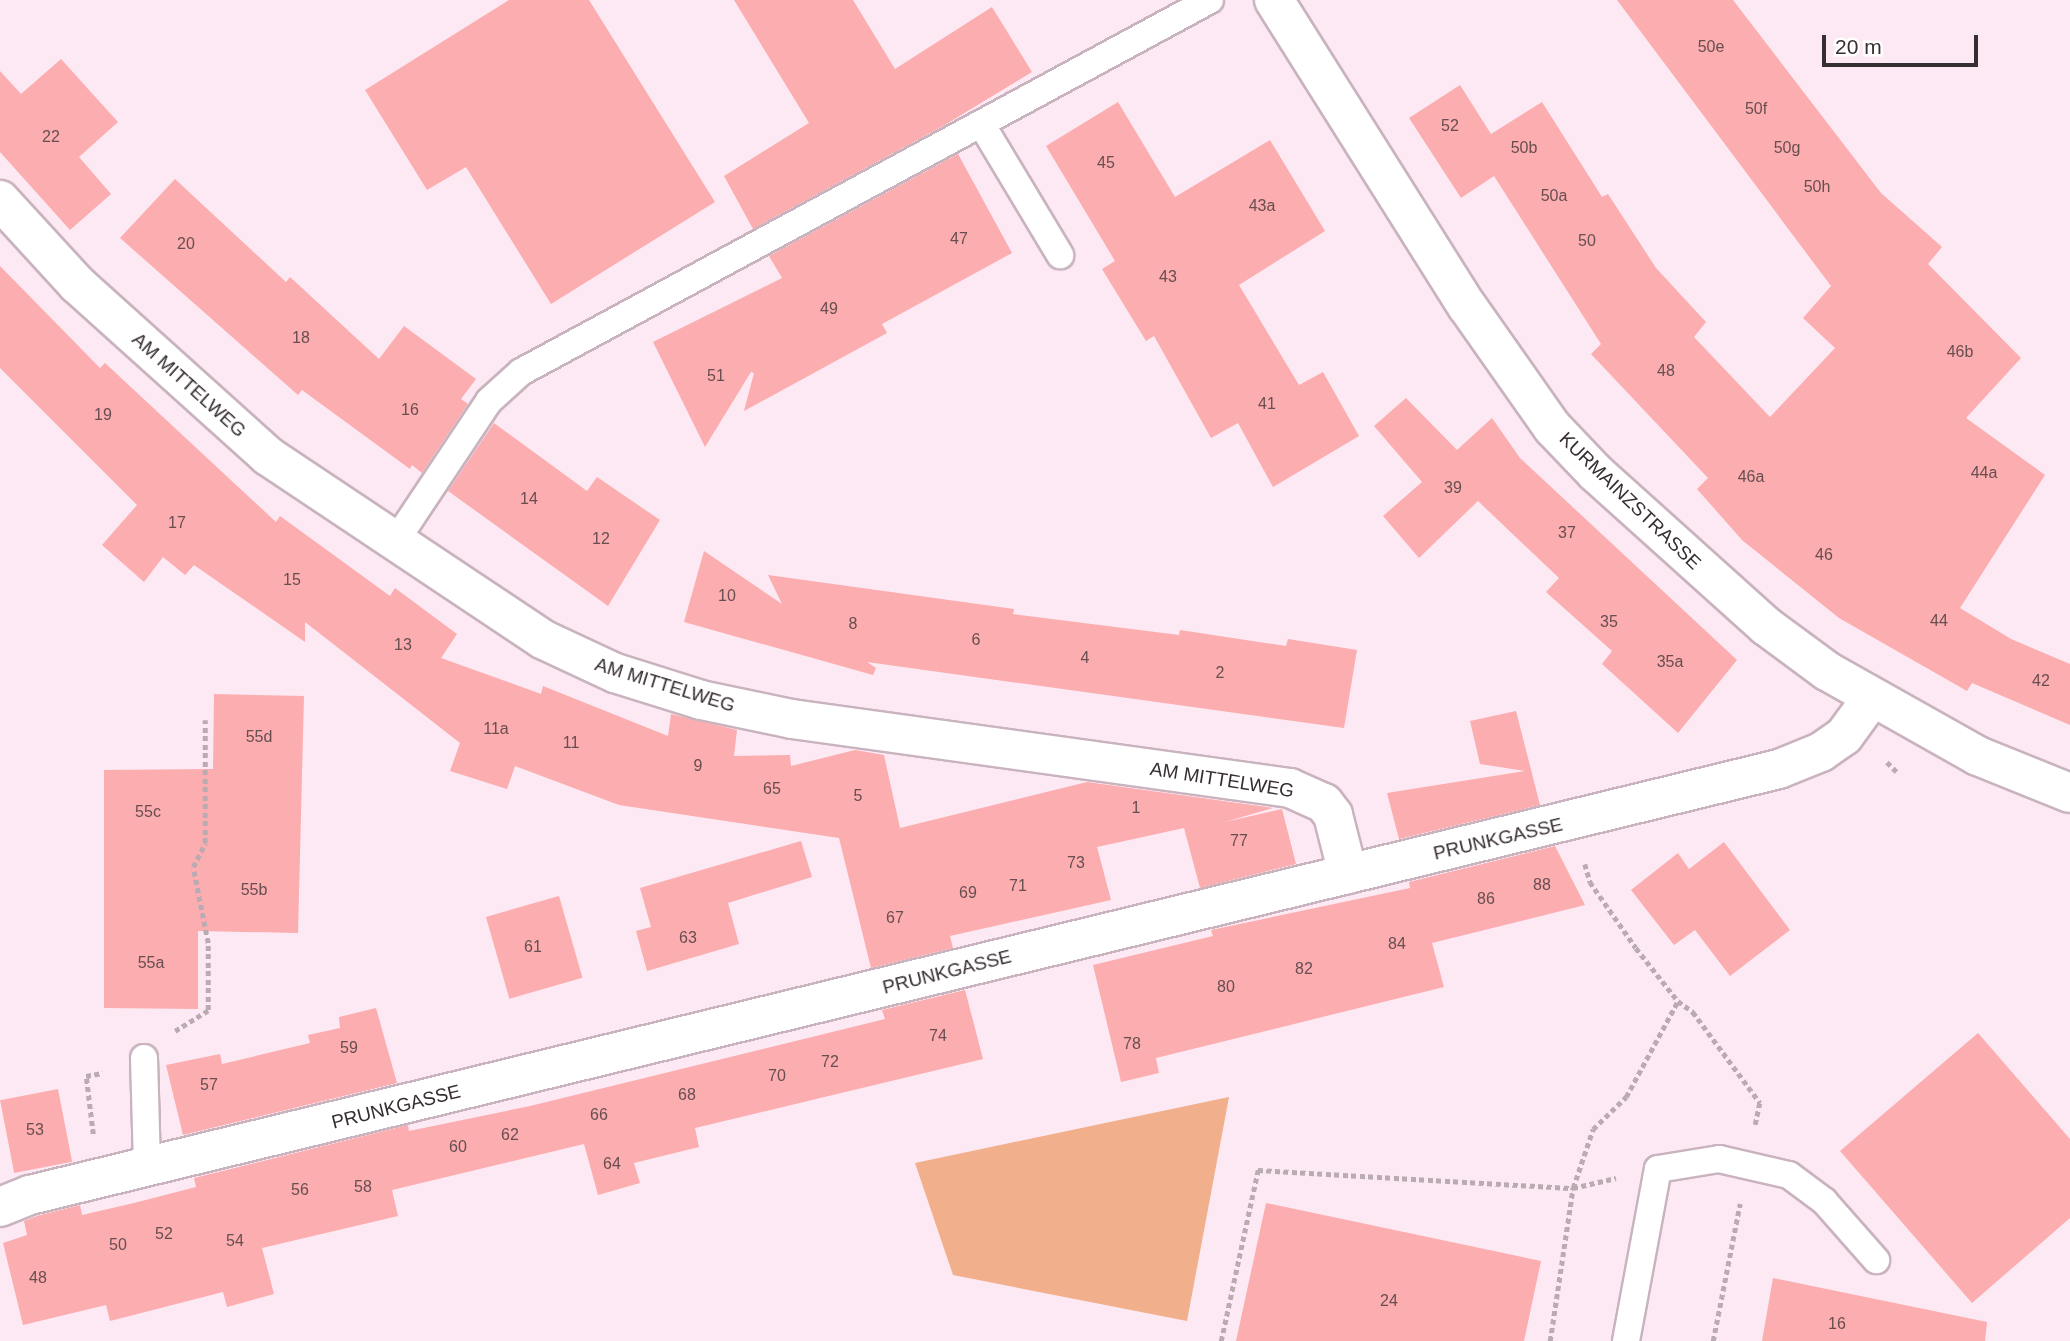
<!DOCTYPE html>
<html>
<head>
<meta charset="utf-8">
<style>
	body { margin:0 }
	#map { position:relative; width:2070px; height:1341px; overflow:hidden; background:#fce9f3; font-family:Arial,sans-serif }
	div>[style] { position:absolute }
	.green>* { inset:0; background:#f2af8c }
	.building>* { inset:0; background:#fcadaf; transform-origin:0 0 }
	.path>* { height:4.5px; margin-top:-2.25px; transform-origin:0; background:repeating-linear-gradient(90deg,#baabb3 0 5px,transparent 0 8.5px) }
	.roads { filter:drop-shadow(2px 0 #c9b3be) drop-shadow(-2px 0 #c9b3be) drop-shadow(0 2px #c9b3be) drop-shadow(0 -2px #c9b3be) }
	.lane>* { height:26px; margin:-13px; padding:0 13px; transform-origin:13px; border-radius:13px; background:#fff }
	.street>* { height:38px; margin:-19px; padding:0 19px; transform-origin:19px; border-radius:19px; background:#fff }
	.secondary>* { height:38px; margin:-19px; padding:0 19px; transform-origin:19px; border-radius:19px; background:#fff }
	span { translate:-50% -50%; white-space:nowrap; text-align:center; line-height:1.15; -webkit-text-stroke:6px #fff; paint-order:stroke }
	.number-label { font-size:16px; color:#684e51 }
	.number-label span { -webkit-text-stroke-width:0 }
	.street-label { font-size:19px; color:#372e32 }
	.scale { position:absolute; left:1822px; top:35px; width:156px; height:32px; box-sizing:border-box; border:4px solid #372e32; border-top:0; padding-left:9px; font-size:21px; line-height:24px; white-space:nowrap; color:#372e32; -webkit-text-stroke:5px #fff; paint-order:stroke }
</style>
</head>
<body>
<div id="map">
	<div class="green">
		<div style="clip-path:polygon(1229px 1097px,1187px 1321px,953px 1275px,915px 1163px)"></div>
	</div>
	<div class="building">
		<div style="clip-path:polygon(509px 0,589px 0,715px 202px,551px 304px,466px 167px,427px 190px,365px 90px)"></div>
		<div style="clip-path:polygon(734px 0,853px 0,895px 69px,992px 7px,1032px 72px,943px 126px,753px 229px,724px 176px,809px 123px)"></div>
		<div style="clip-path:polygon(1617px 0,1733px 0,1881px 193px,1942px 247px,1928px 264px,2021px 358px,1966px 418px,2045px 475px,1960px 608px,2011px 639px,2070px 664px,2070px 725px,1972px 683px,1967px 691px,1839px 618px,1742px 540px,1697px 489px,1708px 478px,1591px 354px,1601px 344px,1494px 176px,1461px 198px,1409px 118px,1460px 85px,1491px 134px,1542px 102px,1602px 197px,1608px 194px,1656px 268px,1706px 322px,1694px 337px,1770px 417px,1835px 348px,1803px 318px,1831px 286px)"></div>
		<div style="clip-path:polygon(61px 59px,118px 122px,79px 157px,111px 194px,70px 230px,0 152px,0 71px,21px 94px)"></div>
		<div style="clip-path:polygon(1118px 102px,1175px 197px,1270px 140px,1325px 231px,1239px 285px,1299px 385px,1323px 372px,1359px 436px,1273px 487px,1238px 423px,1211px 438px,1154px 336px,1146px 341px,1102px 269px,1115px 261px,1046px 146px)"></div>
		<div style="clip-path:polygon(958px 154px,1012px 253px,882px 324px,887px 333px,744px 411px,754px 373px,751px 372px,705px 447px,653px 342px,782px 278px,769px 256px)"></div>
		<div style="clip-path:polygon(175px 179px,286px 282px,290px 277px,379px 359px,404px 326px,476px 379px,461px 399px,468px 404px,422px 473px,412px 465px,410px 469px,302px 390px,298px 395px,120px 238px)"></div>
		<div style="clip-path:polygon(0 266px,100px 368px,105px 363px,276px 522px,280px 516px,390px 596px,395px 588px,457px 634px,441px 658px,541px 694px,543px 686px,668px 736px,671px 714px,737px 730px,734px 756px,790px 755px,791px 766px,855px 750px,884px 755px,900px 828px,1087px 782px,1273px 808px,1225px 822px,1282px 809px,1296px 864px,1200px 888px,1184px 828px,1097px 847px,1111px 900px,950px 936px,953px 948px,871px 968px,839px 838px,619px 805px,515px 766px,507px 789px,450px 771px,460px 743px,305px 622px,305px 642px,194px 565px,185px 575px,163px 557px,144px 582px,102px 545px,137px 505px,0 368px)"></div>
		<div style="clip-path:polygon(1406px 398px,1457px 450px,1492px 418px,1520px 458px,1737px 660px,1678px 733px,1602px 664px,1612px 651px,1546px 592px,1559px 578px,1478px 501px,1419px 558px,1383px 516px,1422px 482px,1374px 426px)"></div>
		<div style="clip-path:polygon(494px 423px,587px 491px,597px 477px,660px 520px,608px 606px,448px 491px)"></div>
		<div style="clip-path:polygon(704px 551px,782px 604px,768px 575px,1014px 609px,1013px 614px,1179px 635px,1180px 630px,1286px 646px,1288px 639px,1357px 650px,1344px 728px,867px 662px,876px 668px,873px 675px,684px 622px)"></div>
		<div style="clip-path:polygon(214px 694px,304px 696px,298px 933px,198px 931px,198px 1009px,104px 1008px,104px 770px,213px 769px)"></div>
		<div style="clip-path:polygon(1516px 711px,1540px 805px,1399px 839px,1387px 793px,1525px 771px,1480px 764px,1470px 721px)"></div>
		<div style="clip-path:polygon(801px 841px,812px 877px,728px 903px,739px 944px,647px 971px,636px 931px,651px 927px,640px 888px)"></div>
		<div style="clip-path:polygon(1724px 842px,1790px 930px,1730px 976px,1695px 930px,1674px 945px,1631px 890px,1678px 853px,1689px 869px)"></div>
		<div style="clip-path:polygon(1555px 846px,1585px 905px,1432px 943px,1444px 987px,1156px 1058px,1159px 1073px,1121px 1082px,1093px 965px,1213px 936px,1211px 930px,1410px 888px,1409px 882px)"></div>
		<div style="left:559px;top:896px;width:85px;height:76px;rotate:74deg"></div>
		<div style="clip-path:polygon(965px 990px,983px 1059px,695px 1128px,699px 1147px,634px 1163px,640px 1183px,598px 1195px,584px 1144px,392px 1190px,398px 1216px,262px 1248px,274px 1294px,227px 1307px,223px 1292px,110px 1321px,106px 1305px,23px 1325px,3px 1243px,27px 1235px,24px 1221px,37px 1216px,80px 1205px,82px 1215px,134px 1203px,196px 1187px,194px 1178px,408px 1125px,409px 1131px,530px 1106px,885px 1019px,882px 1010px)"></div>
		<div style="clip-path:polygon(376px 1008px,397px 1083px,183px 1135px,166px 1065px,220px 1054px,222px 1064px,310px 1043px,308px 1035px,340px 1028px,339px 1017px)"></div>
		<div style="clip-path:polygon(1978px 1033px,2070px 1139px,2070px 1218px,1972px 1303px,1840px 1151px)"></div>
		<div style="left:58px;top:1089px;width:74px;height:59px;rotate:79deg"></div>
		<div style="clip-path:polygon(1266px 1203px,1541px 1261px,1524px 1341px,1236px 1341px)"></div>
		<div style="clip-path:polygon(1773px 1278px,1987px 1322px,1985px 1341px,1762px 1341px)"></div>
	</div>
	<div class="path">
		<div style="left:1887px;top:762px;width:17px;rotate:45deg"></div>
		<div style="left:1585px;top:864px;width:19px;rotate:74deg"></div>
		<div style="left:1590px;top:882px;width:80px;rotate:55.1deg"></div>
		<div style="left:1636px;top:948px;width:68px;rotate:51.6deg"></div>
		<div style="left:1678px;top:1001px;width:19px;rotate:36deg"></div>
		<div style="left:1693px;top:1012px;width:113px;rotate:53.6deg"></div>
		<div style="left:1760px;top:1103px;width:25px;rotate:102deg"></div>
		<div style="left:175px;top:1031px;width:39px;rotate:-32deg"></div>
		<div style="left:208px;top:1010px;width:67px;rotate:-90deg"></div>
		<div style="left:208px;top:943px;width:77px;rotate:-101.2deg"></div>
		<div style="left:193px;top:867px;width:27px;rotate:-63deg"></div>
		<div style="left:205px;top:843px;width:123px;rotate:-90deg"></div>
		<div style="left:93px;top:1134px;width:58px;rotate:-96.9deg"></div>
		<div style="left:86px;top:1076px;width:17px;rotate:-10deg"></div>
		<div style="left:1221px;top:1341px;width:175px;rotate:-77.8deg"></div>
		<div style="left:1258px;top:1170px;width:316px;rotate:3.3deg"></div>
		<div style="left:1573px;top:1188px;width:44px;rotate:-13.1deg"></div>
		<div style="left:1550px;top:1341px;width:155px;rotate:-81.5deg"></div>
		<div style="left:1573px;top:1188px;width:62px;rotate:-71.3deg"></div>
		<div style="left:1593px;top:1129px;width:46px;rotate:-44.1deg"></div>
		<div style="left:1626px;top:1097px;width:109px;rotate:-61.6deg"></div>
		<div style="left:1713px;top:1341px;width:140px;rotate:-78.9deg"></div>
	</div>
	<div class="roads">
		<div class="lane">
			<div style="left:982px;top:125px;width:152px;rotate:59deg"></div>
			<div style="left:395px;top:542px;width:169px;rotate:-56.3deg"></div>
			<div style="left:489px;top:401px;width:43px;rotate:-42.2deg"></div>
			<div style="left:521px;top:372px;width:783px;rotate:-28.37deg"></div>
			<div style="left:144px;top:1058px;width:110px;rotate:88.4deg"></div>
			<div style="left:1626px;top:1341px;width:175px;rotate:-79.5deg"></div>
			<div style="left:1658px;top:1169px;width:62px;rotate:-9.3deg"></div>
			<div style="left:1719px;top:1159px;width:72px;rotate:12.9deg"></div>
			<div style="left:1789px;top:1175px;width:44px;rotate:36.6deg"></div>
			<div style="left:1824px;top:1201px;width:79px;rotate:48.6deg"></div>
		</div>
		<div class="street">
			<div style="left:0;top:200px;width:114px;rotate:47.5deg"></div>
			<div style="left:77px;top:284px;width:257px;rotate:42deg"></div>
			<div style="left:268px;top:456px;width:329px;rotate:33.7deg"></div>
			<div style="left:542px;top:639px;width:81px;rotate:25deg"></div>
			<div style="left:615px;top:673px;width:90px;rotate:17.4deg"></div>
			<div style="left:701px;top:700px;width:93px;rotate:11.8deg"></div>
			<div style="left:792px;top:719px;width:503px;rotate:7.89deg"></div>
			<div style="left:1290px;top:788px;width:37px;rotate:24deg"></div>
			<div style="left:1324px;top:803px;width:15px;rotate:53deg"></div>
			<div style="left:1333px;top:815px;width:61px;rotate:75.7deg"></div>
			<div style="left:0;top:1207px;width:32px;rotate:-22deg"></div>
			<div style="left:30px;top:1195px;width:1800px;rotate:-13.69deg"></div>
			<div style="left:1779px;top:769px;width:45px;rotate:-22deg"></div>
			<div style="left:1821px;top:752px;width:28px;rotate:-35deg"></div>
			<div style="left:1844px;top:736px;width:46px;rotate:-53.9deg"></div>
		</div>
		<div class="secondary">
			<div style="left:1274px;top:0;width:362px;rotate:57.8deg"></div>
			<div style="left:1467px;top:306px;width:148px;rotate:54.9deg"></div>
			<div style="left:1552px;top:427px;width:64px;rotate:46.3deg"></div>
			<div style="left:1596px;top:473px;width:229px;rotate:42deg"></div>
			<div style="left:1766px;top:626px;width:76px;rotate:36.4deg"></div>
			<div style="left:1827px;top:671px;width:173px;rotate:29.4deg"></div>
			<div style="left:1978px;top:756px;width:99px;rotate:21.9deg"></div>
		</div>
	</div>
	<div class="number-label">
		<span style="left:1711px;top:47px">50e</span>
		<span style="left:1756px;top:109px">50f</span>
		<span style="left:1450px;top:126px">52</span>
		<span style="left:51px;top:137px">22</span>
		<span style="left:1524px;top:148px">50b</span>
		<span style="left:1787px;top:148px">50g</span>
		<span style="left:1106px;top:163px">45</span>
		<span style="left:1817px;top:187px">50h</span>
		<span style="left:1554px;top:196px">50a</span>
		<span style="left:1262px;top:206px">43a</span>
		<span style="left:959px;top:239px">47</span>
		<span style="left:1587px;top:241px">50</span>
		<span style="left:186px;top:244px">20</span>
		<span style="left:1168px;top:277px">43</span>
		<span style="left:829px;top:309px">49</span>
		<span style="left:301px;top:338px">18</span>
		<span style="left:1960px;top:352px">46b</span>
		<span style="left:1666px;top:371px">48</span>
		<span style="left:716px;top:376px">51</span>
		<span style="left:1267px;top:404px">41</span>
		<span style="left:410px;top:410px">16</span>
		<span style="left:103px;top:415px">19</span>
		<span style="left:1984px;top:473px">44a</span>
		<span style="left:1751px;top:477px">46a</span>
		<span style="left:1453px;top:488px">39</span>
		<span style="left:529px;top:499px">14</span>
		<span style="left:177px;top:523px">17</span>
		<span style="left:1567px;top:533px">37</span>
		<span style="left:601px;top:539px">12</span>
		<span style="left:1824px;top:555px">46</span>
		<span style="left:292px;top:580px">15</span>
		<span style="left:727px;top:596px">10</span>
		<span style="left:1939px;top:621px">44</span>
		<span style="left:1609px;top:622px">35</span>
		<span style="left:853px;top:624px">8</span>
		<span style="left:976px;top:640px">6</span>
		<span style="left:403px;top:645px">13</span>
		<span style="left:1085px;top:658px">4</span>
		<span style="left:1670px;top:662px">35a</span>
		<span style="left:1220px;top:673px">2</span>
		<span style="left:2041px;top:681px">42</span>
		<span style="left:496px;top:729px">11a</span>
		<span style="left:259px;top:737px">55d</span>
		<span style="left:571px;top:743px">11</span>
		<span style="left:698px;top:766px">9</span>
		<span style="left:772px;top:789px">65</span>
		<span style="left:858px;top:796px">5</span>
		<span style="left:1136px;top:808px">1</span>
		<span style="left:148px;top:812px">55c</span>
		<span style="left:1239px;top:841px">77</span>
		<span style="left:1076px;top:863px">73</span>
		<span style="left:1542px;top:885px">88</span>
		<span style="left:1018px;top:886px">71</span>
		<span style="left:254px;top:890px">55b</span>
		<span style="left:968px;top:893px">69</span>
		<span style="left:1486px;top:899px">86</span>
		<span style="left:895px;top:918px">67</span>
		<span style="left:688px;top:938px">63</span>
		<span style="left:1397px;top:944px">84</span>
		<span style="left:533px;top:947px">61</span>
		<span style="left:151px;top:963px">55a</span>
		<span style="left:1304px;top:969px">82</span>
		<span style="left:1226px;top:987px">80</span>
		<span style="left:938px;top:1036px">74</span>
		<span style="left:1132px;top:1044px">78</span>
		<span style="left:349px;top:1048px">59</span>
		<span style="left:830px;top:1062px">72</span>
		<span style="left:777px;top:1076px">70</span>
		<span style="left:209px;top:1085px">57</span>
		<span style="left:687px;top:1095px">68</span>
		<span style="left:599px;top:1115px">66</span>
		<span style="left:35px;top:1130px">53</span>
		<span style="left:510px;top:1135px">62</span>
		<span style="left:458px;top:1147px">60</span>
		<span style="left:612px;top:1164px">64</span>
		<span style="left:363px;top:1187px">58</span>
		<span style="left:300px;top:1190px">56</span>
		<span style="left:164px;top:1234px">52</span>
		<span style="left:235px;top:1241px">54</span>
		<span style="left:118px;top:1245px">50</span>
		<span style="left:38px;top:1278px">48</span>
		<span style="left:1389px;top:1301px">24</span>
		<span style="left:1837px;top:1324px">16</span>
	</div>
	<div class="street-label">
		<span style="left:189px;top:385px;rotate:42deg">AM MITTELWEG</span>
		<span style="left:1630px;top:501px;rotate:44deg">KURMAINZSTRASSE</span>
		<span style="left:665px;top:685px;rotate:17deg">AM MITTELWEG</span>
		<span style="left:1222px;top:780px;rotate:9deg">AM MITTELWEG</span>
		<span style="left:1498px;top:839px;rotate:-13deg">PRUNKGASSE</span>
		<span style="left:947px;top:972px;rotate:-14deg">PRUNKGASSE</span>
		<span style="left:396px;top:1107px;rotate:-14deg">PRUNKGASSE</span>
	</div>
	<div class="scale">20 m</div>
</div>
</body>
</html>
